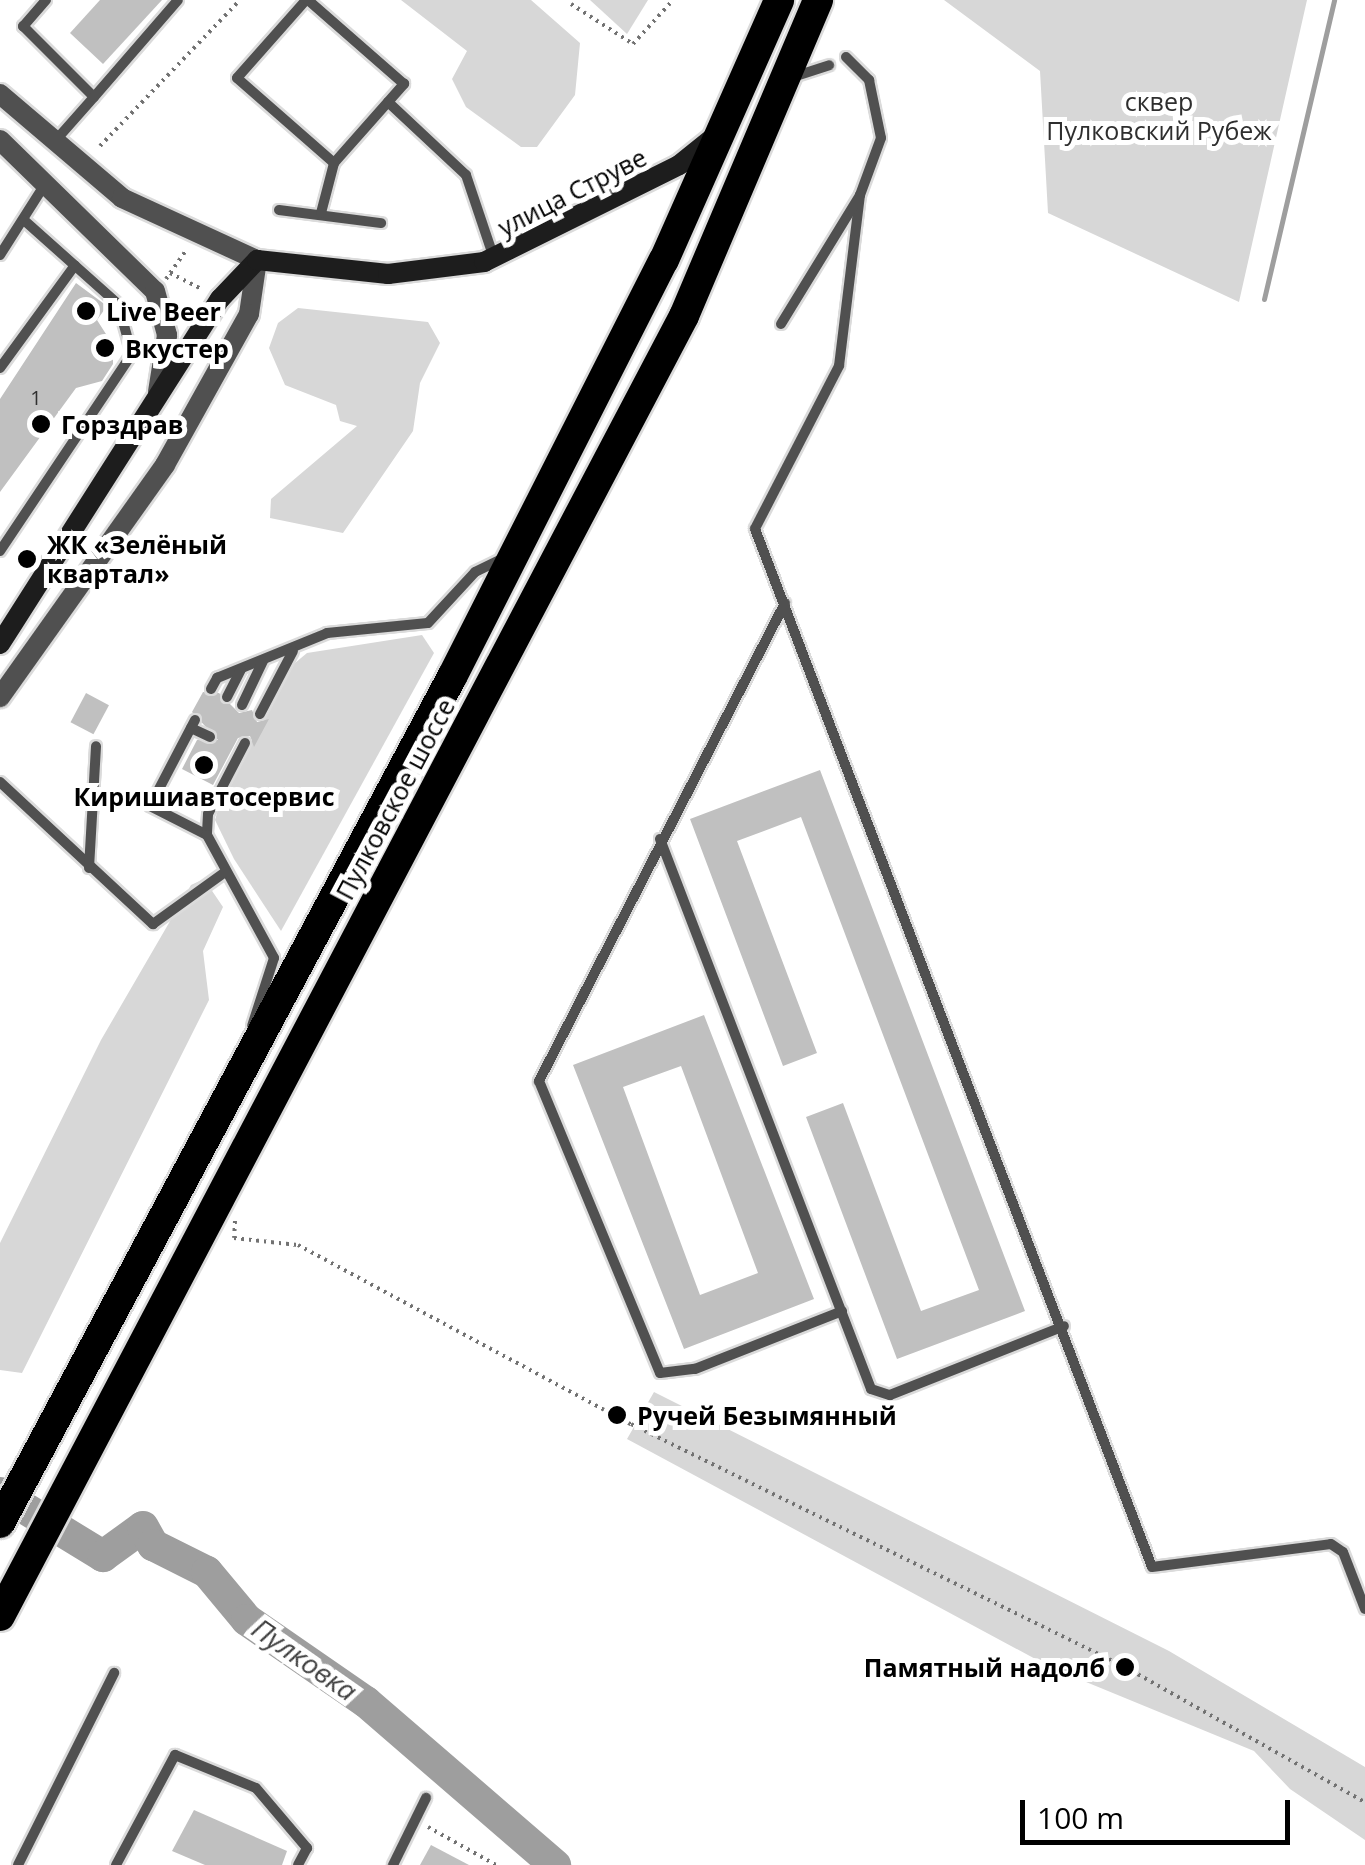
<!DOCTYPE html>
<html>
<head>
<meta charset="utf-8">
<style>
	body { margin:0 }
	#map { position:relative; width:1365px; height:1865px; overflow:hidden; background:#fff; font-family:"Open Sans",sans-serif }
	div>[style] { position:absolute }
	.green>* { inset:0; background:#d7d7d7 }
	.stream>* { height:5px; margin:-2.5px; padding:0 2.5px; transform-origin:2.5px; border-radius:2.5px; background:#9e9e9e }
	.river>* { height:32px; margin:-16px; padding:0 16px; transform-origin:16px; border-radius:16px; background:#9e9e9e }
	.building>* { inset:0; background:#c0c0c0; transform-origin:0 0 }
	.path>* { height:4px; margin-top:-2px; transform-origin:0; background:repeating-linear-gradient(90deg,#727272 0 2.5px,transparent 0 7.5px) }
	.roads { filter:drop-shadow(2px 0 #dbdbdb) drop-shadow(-2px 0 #dbdbdb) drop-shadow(0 2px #dbdbdb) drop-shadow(0 -2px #dbdbdb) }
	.lane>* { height:10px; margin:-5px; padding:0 5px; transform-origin:5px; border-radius:5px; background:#505050 }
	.street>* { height:20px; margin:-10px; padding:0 10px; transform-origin:10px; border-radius:10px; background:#505050 }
	.secondary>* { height:20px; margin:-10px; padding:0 10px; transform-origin:10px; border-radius:10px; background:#1d1d1d }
	.highway>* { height:30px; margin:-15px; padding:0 15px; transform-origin:15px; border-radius:15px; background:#000 }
	.dots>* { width:28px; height:28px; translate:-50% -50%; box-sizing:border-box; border:5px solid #fff; border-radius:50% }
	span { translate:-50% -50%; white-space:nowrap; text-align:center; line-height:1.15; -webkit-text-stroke:10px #fff; paint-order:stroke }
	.number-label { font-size:20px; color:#303030 }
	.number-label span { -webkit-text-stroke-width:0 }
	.park-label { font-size:25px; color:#2e2e2e }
	.street-label { font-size:25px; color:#000 }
	.poi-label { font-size:25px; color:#000; font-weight:700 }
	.left { translate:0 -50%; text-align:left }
	.right { translate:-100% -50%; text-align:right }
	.water-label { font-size:28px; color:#3f3f3f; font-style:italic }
	.scale { position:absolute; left:1020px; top:1800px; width:270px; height:45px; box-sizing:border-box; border:5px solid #000; border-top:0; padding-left:12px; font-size:30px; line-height:35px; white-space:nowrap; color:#000; -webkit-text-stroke:8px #fff; paint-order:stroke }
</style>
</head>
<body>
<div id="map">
	<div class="green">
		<div style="clip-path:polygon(401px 0,531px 0,580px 43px,575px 95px,537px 147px,521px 147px,466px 107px,452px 79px,467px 51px)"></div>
		<div style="clip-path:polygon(590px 0,648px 0,627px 34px)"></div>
		<div style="clip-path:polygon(944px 0,1307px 0,1239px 302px,1048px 213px,1040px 71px)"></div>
		<div style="clip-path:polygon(298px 308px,428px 322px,440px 343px,420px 383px,413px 431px,343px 533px,270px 518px,271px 499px,357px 426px,340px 421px,336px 405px,285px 385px,269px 348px,278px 323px)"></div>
		<div style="clip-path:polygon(422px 635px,434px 653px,281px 931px,234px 859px,215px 820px,219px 806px,289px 668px,307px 653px)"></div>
		<div style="clip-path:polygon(204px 879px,223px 907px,203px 951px,209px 1000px,22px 1373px,0 1370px,0 1243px,101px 1040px,191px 885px)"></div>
		<div style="clip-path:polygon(654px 1392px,1169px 1651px,1365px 1767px,1365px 1840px,1290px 1789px,1254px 1751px,1052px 1668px,627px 1439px)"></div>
	</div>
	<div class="stream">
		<div style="left:1264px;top:299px;width:307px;rotate:-76.8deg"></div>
	</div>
	<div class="river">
		<div style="left:0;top:1493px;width:121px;rotate:31.5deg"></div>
		<div style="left:103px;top:1556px;width:49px;rotate:-35.9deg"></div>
		<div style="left:143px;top:1527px;width:21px;rotate:61deg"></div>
		<div style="left:153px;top:1545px;width:60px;rotate:26.6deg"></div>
		<div style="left:207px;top:1572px;width:62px;rotate:50.2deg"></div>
		<div style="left:247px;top:1620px;width:145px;rotate:34.6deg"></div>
		<div style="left:366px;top:1702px;width:250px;rotate:40.8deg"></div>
	</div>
	<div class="building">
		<div style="clip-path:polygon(100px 0,162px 0,103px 64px,70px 33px)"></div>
		<div style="clip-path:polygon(76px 283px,107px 306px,97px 320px,113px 345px,113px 364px,102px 381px,76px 388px,0 492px,0 399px)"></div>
		<div style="clip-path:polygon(203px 692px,219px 693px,239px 713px,252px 710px,257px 722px,269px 719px,254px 747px,250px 736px,238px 738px,213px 785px,182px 769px,197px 740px,218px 740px,192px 712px)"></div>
		<div style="left:86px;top:693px;width:26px;height:33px;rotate:28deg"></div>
		<div style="clip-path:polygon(820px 770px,1025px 1311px,897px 1359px,806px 1117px,843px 1103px,921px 1311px,979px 1290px,801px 817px,737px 841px,817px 1053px,783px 1066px,690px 819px)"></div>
		<div style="clip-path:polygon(evenodd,704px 1015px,814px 1299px,684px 1349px,573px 1065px,704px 1015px,681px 1066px,758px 1273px,700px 1295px,623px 1087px,681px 1066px)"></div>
		<div style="clip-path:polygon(194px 1810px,287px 1851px,282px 1865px,205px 1865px,172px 1851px)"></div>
		<div style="clip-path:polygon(431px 1845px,469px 1865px,420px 1865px)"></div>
	</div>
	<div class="path">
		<div style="left:571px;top:4px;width:74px;rotate:32.8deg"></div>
		<div style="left:633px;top:44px;width:59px;rotate:-47.7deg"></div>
		<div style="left:100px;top:146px;width:202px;rotate:-46.2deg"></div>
		<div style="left:170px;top:273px;width:37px;rotate:27deg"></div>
		<div style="left:166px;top:279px;width:35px;rotate:-55deg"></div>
		<div style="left:235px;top:1221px;width:17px;rotate:93deg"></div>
		<div style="left:234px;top:1238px;width:64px;rotate:6.2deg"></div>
		<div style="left:298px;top:1245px;width:378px;rotate:28.3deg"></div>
		<div style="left:631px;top:1424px;width:551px;rotate:26.19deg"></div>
		<div style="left:1125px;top:1667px;width:275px;rotate:29.4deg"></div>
		<div style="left:428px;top:1827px;width:78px;rotate:29.2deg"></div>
	</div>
	<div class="roads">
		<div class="lane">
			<div style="left:46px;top:0;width:35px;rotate:131deg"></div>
			<div style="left:23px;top:26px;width:100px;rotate:45deg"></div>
			<div style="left:94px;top:97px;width:57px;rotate:131.5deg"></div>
			<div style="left:306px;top:0;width:104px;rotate:131.5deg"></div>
			<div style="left:237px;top:78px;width:129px;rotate:41.2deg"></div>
			<div style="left:334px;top:163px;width:106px;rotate:-48.5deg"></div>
			<div style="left:404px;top:84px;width:128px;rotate:-138.8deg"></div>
			<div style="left:846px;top:57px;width:33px;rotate:45deg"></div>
			<div style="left:869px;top:80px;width:59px;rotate:78.3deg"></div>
			<div style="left:881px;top:138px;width:61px;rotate:110.2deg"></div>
			<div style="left:860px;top:195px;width:172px;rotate:97deg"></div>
			<div style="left:839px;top:366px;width:183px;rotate:117.3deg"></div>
			<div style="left:755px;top:529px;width:1111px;rotate:69.07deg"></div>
			<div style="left:1152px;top:1567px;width:180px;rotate:-7.3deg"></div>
			<div style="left:1331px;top:1544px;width:14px;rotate:34deg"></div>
			<div style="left:1343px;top:1552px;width:61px;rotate:68.9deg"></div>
			<div style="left:793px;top:77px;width:38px;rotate:-18deg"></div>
			<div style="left:94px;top:97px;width:128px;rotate:-49.1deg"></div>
			<div style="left:388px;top:102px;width:107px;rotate:43.1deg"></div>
			<div style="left:466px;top:175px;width:88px;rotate:71.4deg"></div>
			<div style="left:279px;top:210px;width:103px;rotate:7.3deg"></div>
			<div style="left:321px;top:213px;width:52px;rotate:-75.4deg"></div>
			<div style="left:0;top:255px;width:84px;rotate:-57.6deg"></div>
			<div style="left:781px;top:324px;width:151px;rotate:-58.5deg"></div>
			<div style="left:0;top:368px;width:127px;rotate:-53.9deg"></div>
			<div style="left:0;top:551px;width:237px;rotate:-56.2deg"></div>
			<div style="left:132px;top:354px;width:52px;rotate:-105.6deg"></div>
			<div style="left:118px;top:304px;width:125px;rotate:-138.3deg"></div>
			<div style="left:785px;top:603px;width:538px;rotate:117.23deg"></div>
			<div style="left:539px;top:1081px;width:316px;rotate:67.5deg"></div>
			<div style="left:660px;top:1373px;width:35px;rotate:-7deg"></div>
			<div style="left:695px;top:1369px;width:158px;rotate:-21.5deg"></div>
			<div style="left:211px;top:689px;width:13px;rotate:-61deg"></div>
			<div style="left:217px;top:678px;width:119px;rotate:-22.2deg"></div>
			<div style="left:327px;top:633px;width:101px;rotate:-5.7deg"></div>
			<div style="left:428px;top:623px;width:69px;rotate:-47.3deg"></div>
			<div style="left:475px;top:572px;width:32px;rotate:-26deg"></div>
			<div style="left:227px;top:697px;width:30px;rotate:-63deg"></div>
			<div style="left:242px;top:705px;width:49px;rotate:-64.5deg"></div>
			<div style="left:260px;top:714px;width:71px;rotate:-62.4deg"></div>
			<div style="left:195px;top:720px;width:97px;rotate:117.6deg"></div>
			<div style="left:150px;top:806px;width:64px;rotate:27deg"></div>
			<div style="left:191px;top:728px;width:21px;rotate:25deg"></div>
			<div style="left:245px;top:743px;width:80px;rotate:117.5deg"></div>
			<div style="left:208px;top:814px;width:21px;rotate:93deg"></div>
			<div style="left:207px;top:835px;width:140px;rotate:61.4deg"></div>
			<div style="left:274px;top:958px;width:71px;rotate:107.9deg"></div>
			<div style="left:0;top:782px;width:209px;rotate:42.9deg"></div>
			<div style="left:153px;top:924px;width:89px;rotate:-35.8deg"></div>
			<div style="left:660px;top:839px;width:589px;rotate:69.01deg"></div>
			<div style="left:871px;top:1389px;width:20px;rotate:18deg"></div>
			<div style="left:890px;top:1395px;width:187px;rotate:-21.6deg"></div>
			<div style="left:89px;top:868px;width:122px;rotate:-86.7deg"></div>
			<div style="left:18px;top:1865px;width:215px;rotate:-63.4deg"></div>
			<div style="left:116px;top:1865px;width:125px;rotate:-61.8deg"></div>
			<div style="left:175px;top:1755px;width:87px;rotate:22.2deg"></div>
			<div style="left:256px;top:1788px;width:79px;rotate:49.6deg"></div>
			<div style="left:307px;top:1848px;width:19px;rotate:118deg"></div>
			<div style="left:393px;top:1865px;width:75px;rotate:-63.8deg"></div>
		</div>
		<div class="street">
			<div style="left:0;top:94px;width:160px;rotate:40.4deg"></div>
			<div style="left:122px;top:198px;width:149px;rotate:24.7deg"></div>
			<div style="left:257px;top:260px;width:55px;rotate:98.4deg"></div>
			<div style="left:249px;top:314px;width:173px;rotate:119.1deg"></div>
			<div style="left:165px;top:465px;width:285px;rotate:125.4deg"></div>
			<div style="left:0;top:140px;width:216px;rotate:44.3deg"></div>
			<div style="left:155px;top:291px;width:46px;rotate:74.7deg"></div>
			<div style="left:167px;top:335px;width:58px;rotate:99deg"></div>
		</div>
		<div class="secondary">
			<div style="left:0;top:644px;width:409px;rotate:-57.5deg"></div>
			<div style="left:220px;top:299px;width:54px;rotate:-46.5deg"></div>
			<div style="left:257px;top:260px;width:132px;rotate:6.1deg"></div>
			<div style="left:388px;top:274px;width:97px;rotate:-7.1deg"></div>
			<div style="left:484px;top:262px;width:218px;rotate:-26.4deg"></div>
			<div style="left:679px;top:165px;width:45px;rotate:-38.7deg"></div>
		</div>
		<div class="highway">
			<div style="left:0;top:1523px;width:959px;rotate:-61.89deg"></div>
			<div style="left:452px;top:677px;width:468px;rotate:-63.1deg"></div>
			<div style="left:664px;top:260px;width:284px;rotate:-66.1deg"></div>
			<div style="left:0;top:1616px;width:1469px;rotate:-62.25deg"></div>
			<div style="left:684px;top:316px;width:343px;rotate:-67deg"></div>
		</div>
	</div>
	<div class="dots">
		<div style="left:86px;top:311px;background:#000"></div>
		<div style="left:105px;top:348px;background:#000"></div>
		<div style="left:41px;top:424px;background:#000"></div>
		<div style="left:27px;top:559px;background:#000"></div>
		<div style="left:204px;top:765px;background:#000"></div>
		<div style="left:617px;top:1415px;background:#000"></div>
		<div style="left:1125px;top:1667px;background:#000"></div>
	</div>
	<div class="number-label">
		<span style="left:36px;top:397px">1</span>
	</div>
	<div class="park-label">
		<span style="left:1159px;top:116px">сквер<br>Пулковский Рубеж</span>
	</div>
	<div class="street-label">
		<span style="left:572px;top:192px;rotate:-27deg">улица Струве</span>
		<span style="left:395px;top:799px;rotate:-62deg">Пулковское шоссе</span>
	</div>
	<div class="poi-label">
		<span class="left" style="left:106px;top:311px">Live Beer</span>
		<span class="left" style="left:125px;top:348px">Вкустер</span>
		<span class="left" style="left:61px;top:424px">Горздрав</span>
		<span class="left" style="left:47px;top:559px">ЖК «Зелёный<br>квартал»</span>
		<span style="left:204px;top:796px">Киришиавтосервис</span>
		<span class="left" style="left:637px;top:1415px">Ручей Безымянный</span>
		<span class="right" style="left:1105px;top:1667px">Памятный надолб</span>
	</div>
	<div class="water-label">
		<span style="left:305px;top:1659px;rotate:35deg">Пулковка</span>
	</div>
	<div class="scale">100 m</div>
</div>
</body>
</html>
